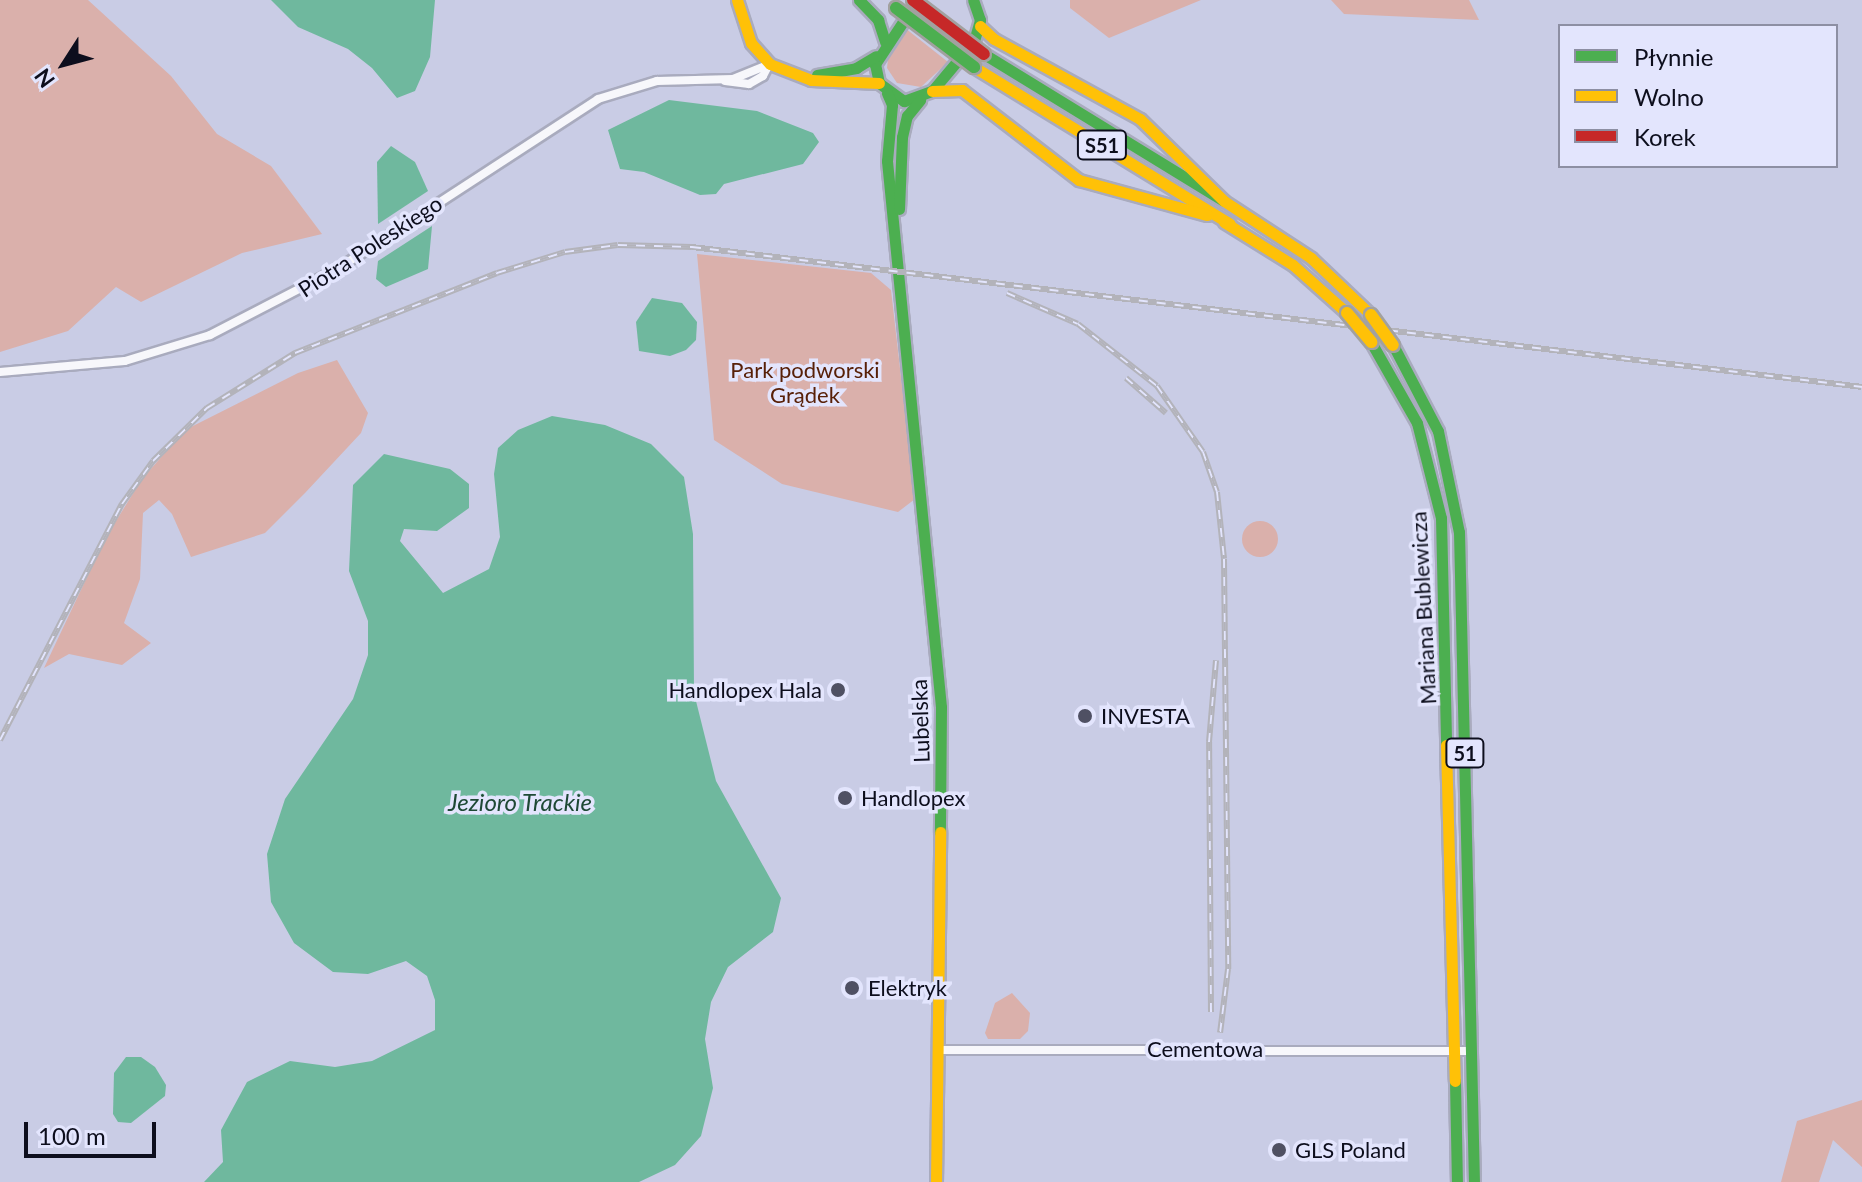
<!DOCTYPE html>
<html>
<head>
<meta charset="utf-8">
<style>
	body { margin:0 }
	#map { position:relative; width:1862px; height:1182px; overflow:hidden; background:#c9cce5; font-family:Lato,sans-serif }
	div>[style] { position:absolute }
	.green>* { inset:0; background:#dab0ab }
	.round { border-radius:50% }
	.water>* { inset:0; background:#6fb89e }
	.roads { filter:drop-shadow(2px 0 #a9abbe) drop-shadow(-2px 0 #a9abbe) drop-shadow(0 2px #a9abbe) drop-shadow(0 -2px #a9abbe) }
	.street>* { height:8px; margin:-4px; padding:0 4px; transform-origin:4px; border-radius:4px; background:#f7f7fb }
	.fast>* { height:11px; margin:-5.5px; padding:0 5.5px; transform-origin:5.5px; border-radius:5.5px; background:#4caf50 }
	.slow>* { height:11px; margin:-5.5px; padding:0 5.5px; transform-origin:5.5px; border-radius:5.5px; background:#ffc107 }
	.rail>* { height:6px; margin-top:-3px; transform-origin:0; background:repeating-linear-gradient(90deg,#e3e5fd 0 9px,#b3b3ba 0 18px); box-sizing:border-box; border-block:2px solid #b3b3ba }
	.bridges { filter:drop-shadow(2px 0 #a2a1a0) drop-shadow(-2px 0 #a2a1a0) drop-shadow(0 2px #a2a1a0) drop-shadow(0 -2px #a2a1a0) }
	.fast-bridge>* { height:12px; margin:-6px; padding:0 6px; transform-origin:6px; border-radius:6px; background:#4caf50 }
	.slow-bridge>* { height:12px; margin:-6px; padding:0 6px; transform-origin:6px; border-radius:6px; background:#ffc107 }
	.jam-bridge>* { height:12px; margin:-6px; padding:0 6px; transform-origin:6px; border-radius:6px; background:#c62828 }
	.dots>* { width:22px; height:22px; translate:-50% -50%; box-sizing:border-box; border:4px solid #e3e5fd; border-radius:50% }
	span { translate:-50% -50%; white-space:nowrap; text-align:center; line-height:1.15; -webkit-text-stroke:7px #e3e5fd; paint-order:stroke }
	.shield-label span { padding:2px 6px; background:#e3e5fd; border:2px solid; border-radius:6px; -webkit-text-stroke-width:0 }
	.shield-label { font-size:20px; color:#0d0e1d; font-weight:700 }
	.street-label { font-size:22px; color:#0d0e1d }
	.park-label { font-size:22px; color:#582008 }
	.poi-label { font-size:22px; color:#0d0e1d }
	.right { translate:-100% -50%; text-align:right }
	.left { translate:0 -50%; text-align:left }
	.water-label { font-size:24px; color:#1e4935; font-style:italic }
	.legend { position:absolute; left:1558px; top:24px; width:280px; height:144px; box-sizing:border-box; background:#e3e5fd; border:2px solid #8d8fa3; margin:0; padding:10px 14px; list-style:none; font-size:24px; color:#0d0e1d }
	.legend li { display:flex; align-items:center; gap:16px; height:40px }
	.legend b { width:40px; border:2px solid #8d8fa3 }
	.north { position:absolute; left:24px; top:24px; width:80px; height:80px; -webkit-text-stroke:6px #e3e5fd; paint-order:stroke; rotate:234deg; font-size:22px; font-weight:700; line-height:32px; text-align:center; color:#0d0e1d }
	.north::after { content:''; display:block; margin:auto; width:28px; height:36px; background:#0d0e1d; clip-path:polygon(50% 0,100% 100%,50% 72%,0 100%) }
	.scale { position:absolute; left:24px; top:1122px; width:132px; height:36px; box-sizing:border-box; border:4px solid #0d0e1d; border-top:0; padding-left:10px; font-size:24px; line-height:28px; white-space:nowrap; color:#0d0e1d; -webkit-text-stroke:6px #e3e5fd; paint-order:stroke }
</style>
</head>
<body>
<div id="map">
	<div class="green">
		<div style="clip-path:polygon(0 0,88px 0,171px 76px,217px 134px,271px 166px,322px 234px,242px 253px,141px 302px,116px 287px,68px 331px,0 352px)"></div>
		<div style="clip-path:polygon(1070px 0,1201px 0,1109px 38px,1070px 8px)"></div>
		<div style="clip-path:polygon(1331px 0,1469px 0,1479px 20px,1344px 14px)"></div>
		<div style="clip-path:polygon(905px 28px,948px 62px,921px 87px,897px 83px,887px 68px,889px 50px)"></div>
		<div style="clip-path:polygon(697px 254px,871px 273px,891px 290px,915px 499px,898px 512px,782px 484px,714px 440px)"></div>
		<div style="clip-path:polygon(337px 360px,368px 413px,361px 433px,305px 493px,265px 533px,191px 557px,172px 514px,159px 500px,143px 513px,140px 579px,124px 623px,151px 643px,122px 665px,69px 654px,44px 668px,106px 537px,142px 479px,185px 430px,298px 373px)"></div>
		<div class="round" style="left:1242px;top:521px;width:36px;height:36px"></div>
		<div style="clip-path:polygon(1012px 993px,1030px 1013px,1028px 1031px,1020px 1039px,988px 1039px,985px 1033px,995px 1003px)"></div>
		<div style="clip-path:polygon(1862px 1100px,1862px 1167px,1833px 1140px,1819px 1182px,1781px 1182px,1797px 1121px)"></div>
	</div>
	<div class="water">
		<div style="clip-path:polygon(271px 0,435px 0,430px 57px,415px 91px,397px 98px,372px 68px,348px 49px,298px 27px)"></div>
		<div style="clip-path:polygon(669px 100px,757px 111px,813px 133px,819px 142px,803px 164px,724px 184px,716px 194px,700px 195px,644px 172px,620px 169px,608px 130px)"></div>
		<div style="clip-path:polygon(391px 146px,415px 162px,428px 191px,378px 224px,377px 162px)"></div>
		<div style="clip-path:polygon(432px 226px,428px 269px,386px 287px,376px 279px,378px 261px)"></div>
		<div style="clip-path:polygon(652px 298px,682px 303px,697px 322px,696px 340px,686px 350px,670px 356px,639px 351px,636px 322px)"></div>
		<div style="clip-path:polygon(552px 416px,605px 425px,651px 444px,684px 477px,693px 534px,694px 693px,716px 781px,781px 898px,773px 932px,728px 967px,711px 1002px,705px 1039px,713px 1088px,701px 1136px,675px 1165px,639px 1182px,204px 1182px,223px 1162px,221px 1130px,247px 1082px,290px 1061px,335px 1067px,372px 1061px,435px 1030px,435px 1000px,427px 976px,406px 961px,368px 974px,333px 972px,294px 943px,271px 902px,267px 854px,285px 799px,353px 699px,368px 655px,368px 621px,349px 571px,353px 485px,384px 454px,450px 469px,469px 484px,469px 508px,437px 531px,404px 529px,400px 541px,443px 593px,489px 569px,500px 537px,494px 474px,498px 448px,518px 430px)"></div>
		<div style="clip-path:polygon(126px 1057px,141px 1057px,155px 1067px,166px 1085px,165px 1096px,131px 1123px,118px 1122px,113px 1114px,114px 1073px)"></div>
	</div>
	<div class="roads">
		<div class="street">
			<div style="left:725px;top:81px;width:24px;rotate:7deg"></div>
			<div style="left:749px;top:84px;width:16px;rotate:-30deg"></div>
			<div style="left:763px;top:76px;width:13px;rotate:-63deg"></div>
			<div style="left:0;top:372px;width:125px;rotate:-5deg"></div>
			<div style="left:125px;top:361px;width:89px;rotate:-17deg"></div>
			<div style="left:210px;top:335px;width:145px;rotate:-27.4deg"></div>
			<div style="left:339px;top:268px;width:309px;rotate:-33.1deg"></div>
			<div style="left:598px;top:99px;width:62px;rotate:-17deg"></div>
			<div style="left:657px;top:81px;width:76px;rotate:-1.5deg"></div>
			<div style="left:733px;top:79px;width:40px;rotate:-22deg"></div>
			<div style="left:938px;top:1050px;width:534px;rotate:0.11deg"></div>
		</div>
		<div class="fast">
			<div style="left:859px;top:0;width:28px;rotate:46deg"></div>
			<div style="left:878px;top:20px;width:23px;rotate:72deg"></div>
			<div style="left:910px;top:11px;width:64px;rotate:123.4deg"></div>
			<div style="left:875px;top:64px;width:19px;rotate:78deg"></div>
			<div style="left:879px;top:83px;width:31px;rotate:36deg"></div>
			<div style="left:904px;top:101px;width:30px;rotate:-20deg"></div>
			<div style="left:932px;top:91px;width:65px;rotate:-50deg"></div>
			<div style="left:974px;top:41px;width:22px;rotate:-74deg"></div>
			<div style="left:980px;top:20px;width:21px;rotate:-109deg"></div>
			<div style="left:984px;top:54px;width:281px;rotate:31.5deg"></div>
			<div style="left:817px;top:75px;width:40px;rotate:-10deg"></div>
			<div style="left:856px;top:68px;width:23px;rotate:-31deg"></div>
			<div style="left:887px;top:93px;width:13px;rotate:67deg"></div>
			<div style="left:892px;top:105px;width:56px;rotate:95.1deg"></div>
			<div style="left:887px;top:161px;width:549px;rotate:84.35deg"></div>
			<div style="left:941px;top:707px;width:125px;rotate:90.5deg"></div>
			<div style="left:899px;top:209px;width:72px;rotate:-87.6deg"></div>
			<div style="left:902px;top:137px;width:22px;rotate:-77deg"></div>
			<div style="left:907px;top:116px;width:21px;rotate:-51deg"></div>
			<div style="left:1371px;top:342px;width:93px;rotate:60.4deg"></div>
			<div style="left:1417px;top:423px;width:98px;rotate:75.8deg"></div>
			<div style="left:1441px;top:518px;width:227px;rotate:88.7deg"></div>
			<div style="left:1393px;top:345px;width:97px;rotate:62.4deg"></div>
			<div style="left:1438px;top:431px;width:103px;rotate:78.3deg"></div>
			<div style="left:1459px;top:532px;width:650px;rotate:88.68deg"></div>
			<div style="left:1455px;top:1081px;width:101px;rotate:88.9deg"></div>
		</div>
		<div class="slow">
			<div style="left:737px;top:0;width:45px;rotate:72deg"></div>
			<div style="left:751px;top:43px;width:28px;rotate:48deg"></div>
			<div style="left:770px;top:64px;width:44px;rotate:21.3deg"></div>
			<div style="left:811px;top:80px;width:68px;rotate:2.5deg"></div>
			<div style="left:980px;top:26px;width:19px;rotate:43deg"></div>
			<div style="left:994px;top:39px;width:166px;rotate:28.7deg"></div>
			<div style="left:1140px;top:119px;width:117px;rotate:44.3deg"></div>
			<div style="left:1224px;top:201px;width:104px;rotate:33.2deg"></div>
			<div style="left:1311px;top:258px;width:83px;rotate:43.5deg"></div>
			<div style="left:974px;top:67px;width:300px;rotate:31.5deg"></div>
			<div style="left:932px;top:91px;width:30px;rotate:-2deg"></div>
			<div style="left:962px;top:90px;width:148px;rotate:37.6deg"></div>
			<div style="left:1079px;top:180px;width:133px;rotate:15.3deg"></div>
			<div style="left:1224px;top:222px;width:81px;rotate:31.9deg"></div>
			<div style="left:1293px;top:265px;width:72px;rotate:41.6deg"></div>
			<div style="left:1446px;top:745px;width:336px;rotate:88.5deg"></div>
			<div style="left:936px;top:1182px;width:350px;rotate:-89.3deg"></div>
		</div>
	</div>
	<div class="rail">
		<div style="left:1007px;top:293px;width:77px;rotate:23.6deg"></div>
		<div style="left:1078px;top:324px;width:100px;rotate:38.1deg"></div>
		<div style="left:1157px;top:386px;width:80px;rotate:55.1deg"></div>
		<div style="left:1203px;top:452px;width:42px;rotate:70.7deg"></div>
		<div style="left:1217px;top:492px;width:67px;rotate:84deg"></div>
		<div style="left:1224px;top:559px;width:410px;rotate:89.4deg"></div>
		<div style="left:1228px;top:969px;width:64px;rotate:97.1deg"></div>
		<div style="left:1126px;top:378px;width:53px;rotate:41.2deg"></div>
		<div style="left:0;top:740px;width:266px;rotate:-62.7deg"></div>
		<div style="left:122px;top:504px;width:53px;rotate:-54.2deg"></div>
		<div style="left:153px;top:461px;width:76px;rotate:-44.5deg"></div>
		<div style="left:207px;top:408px;width:104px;rotate:-32deg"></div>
		<div style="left:295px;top:353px;width:217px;rotate:-21.6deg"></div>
		<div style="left:497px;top:273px;width:71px;rotate:-17.2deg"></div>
		<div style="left:565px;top:252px;width:53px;rotate:-7.5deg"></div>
		<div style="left:618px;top:245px;width:74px;rotate:1.5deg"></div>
		<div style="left:692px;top:247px;width:1178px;rotate:6.82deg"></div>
		<div style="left:1211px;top:1012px;width:270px;rotate:-90.4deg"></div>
		<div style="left:1209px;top:742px;width:82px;rotate:-85.1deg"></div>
	</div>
	<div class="bridges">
		<div class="fast-bridge">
			<div style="left:896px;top:8px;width:98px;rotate:37.1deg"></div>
		</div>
		<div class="slow-bridge">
			<div style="left:1347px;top:313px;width:38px;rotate:50deg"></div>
			<div style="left:1371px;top:315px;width:37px;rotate:54deg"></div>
		</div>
		<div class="jam-bridge">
			<div style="left:913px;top:0;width:89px;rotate:37.3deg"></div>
		</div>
	</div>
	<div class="dots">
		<div style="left:838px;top:690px;background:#4f5063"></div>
		<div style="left:1085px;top:716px;background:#4f5063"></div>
		<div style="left:845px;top:798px;background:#4f5063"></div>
		<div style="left:852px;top:988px;background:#4f5063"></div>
		<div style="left:1279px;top:1150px;background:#4f5063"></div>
	</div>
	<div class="shield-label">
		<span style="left:1102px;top:145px">S51</span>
		<span style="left:1465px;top:753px">51</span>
	</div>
	<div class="street-label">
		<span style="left:370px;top:246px;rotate:-33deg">Piotra Poleskiego</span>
		<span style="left:1423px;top:608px;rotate:-93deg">Mariana Bublewicza</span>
		<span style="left:920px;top:721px;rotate:-92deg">Lubelska</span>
		<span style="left:1205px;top:1049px">Cementowa</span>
	</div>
	<div class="park-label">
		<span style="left:805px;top:382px">Park podworski<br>Grądek</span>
	</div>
	<div class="poi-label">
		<span class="right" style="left:822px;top:690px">Handlopex Hala</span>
		<span class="left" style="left:1101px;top:716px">INVESTA</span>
		<span class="left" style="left:861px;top:798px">Handlopex</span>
		<span class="left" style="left:868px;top:988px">Elektryk</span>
		<span class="left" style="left:1295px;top:1150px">GLS Poland</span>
	</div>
	<div class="water-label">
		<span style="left:520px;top:802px">Jezioro Trackie</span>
	</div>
	<ul class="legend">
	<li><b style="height:10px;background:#4caf50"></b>Płynnie</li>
	<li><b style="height:10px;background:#ffc107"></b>Wolno</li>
	<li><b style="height:10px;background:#c62828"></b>Korek</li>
	</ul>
	<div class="north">N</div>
	<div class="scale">100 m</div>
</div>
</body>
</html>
